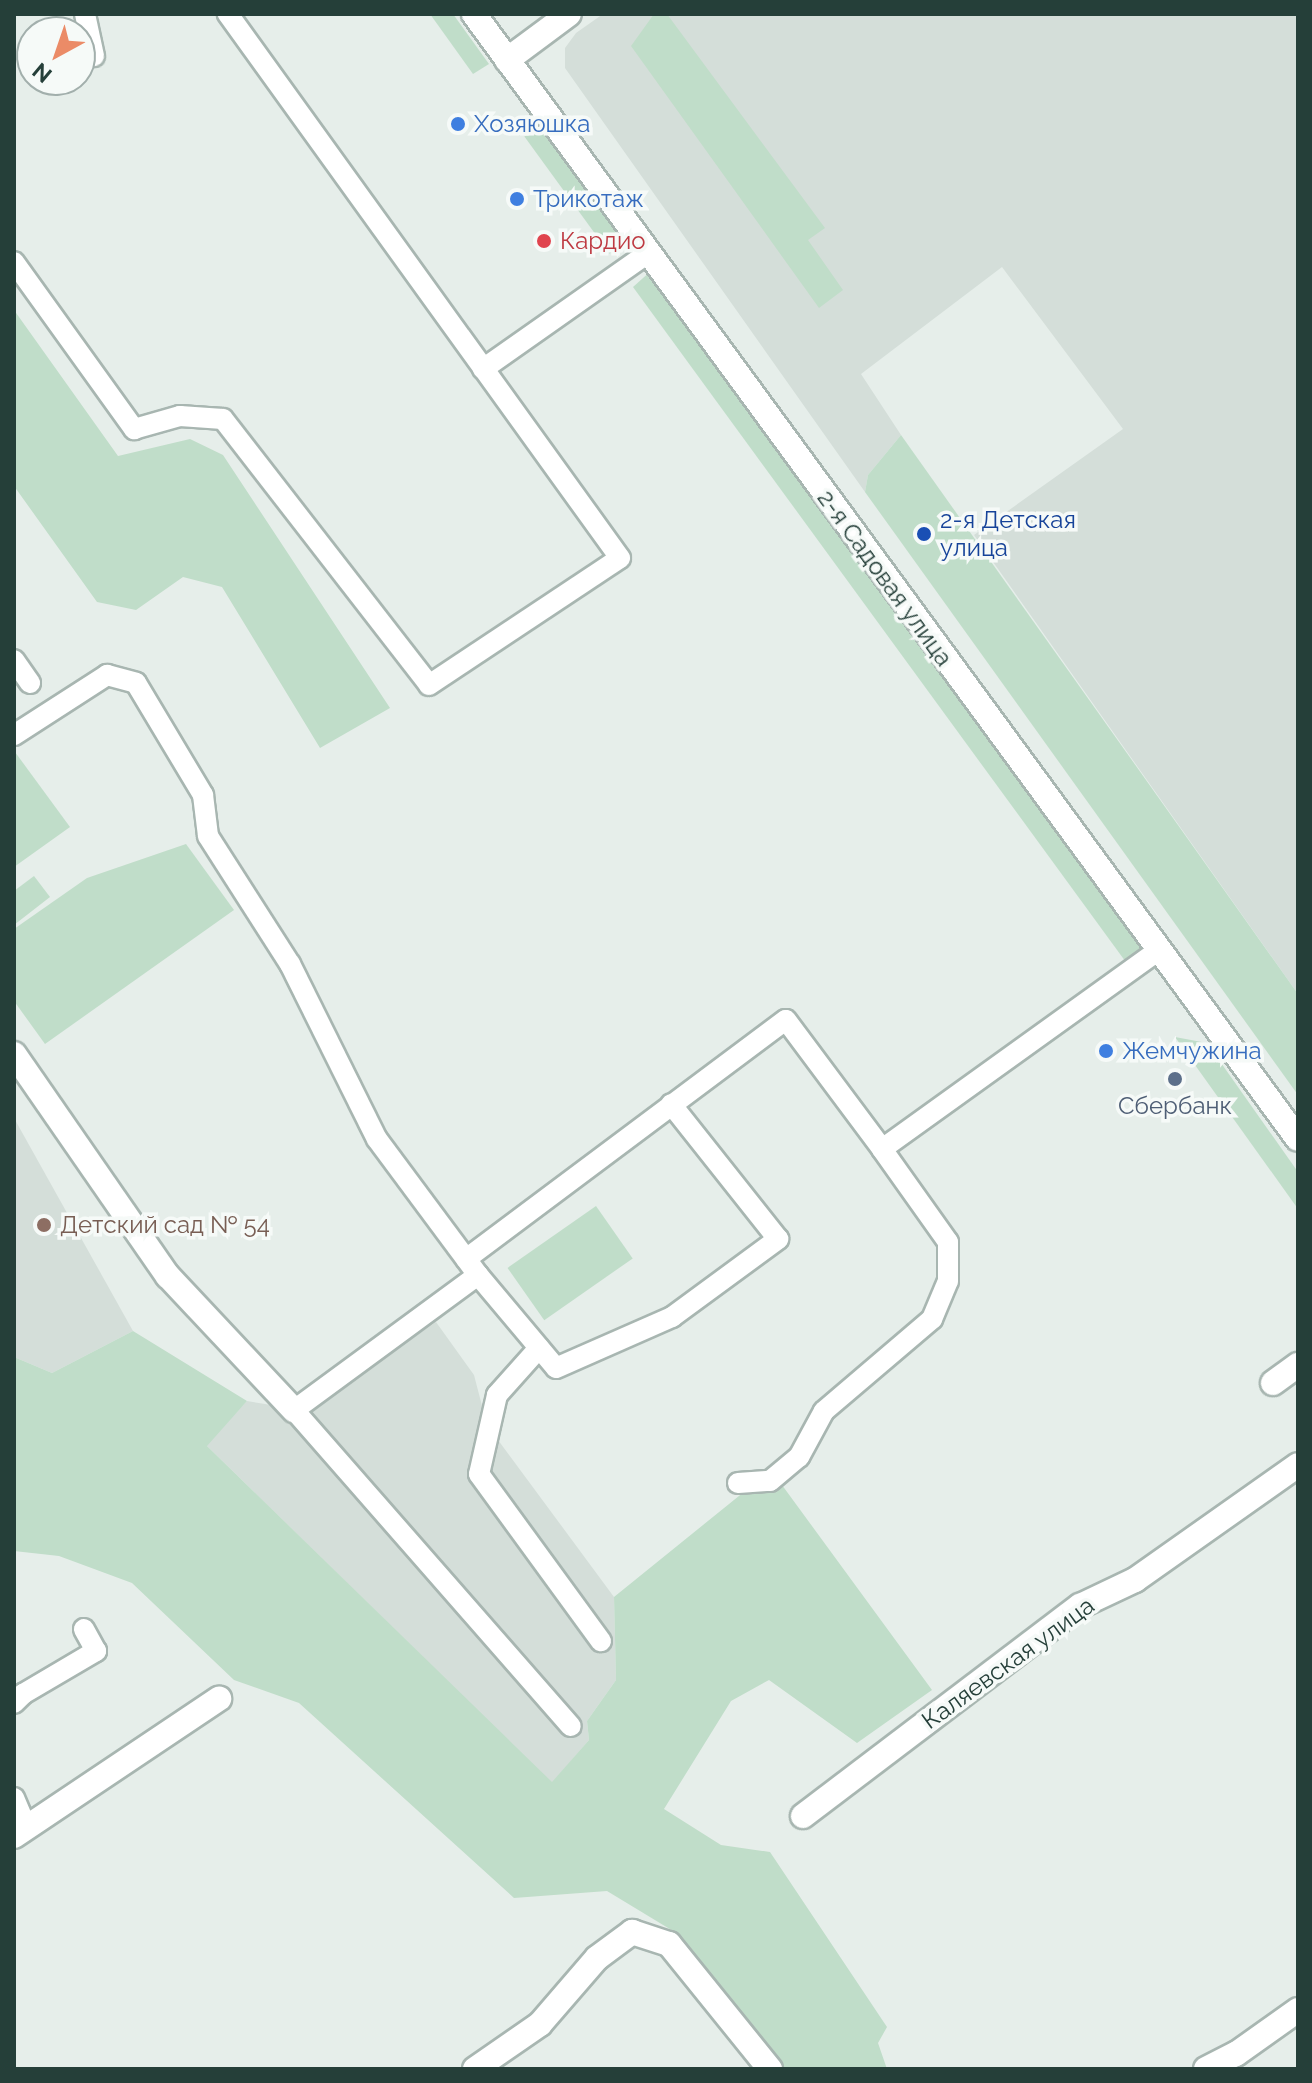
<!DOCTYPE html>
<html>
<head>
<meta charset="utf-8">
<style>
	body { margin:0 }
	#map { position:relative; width:1312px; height:2083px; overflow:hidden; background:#e6eeea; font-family:Raleway,sans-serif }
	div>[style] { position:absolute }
	.built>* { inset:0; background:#d4ded9 }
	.green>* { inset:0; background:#c0ddc9; transform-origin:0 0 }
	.roads { filter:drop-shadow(2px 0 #a8b6b1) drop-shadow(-2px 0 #a8b6b1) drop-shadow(0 2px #a8b6b1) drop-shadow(0 -2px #a8b6b1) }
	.lane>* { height:20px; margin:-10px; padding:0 10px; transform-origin:10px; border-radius:10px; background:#fff }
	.street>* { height:24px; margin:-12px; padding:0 12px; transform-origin:12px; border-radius:12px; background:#fff }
	.secondary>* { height:24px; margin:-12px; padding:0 12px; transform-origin:12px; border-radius:12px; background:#fff }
	.dots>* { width:22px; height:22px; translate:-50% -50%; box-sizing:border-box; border:4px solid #f6faf8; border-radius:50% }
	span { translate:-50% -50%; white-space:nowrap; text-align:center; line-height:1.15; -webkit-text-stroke:7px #f6faf8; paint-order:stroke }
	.shop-label { font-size:24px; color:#366cbe }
	.left { translate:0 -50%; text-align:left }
	.health-label { font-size:24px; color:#be3a42 }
	.transit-label { font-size:24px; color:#164399 }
	.street-label { font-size:24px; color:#253f39 }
	.service-label { font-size:24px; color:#4e5e75 }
	.education-label { font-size:24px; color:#785e54 }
	.frame { position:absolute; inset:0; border:16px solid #253f39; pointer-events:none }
	.north { position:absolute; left:16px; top:16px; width:80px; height:80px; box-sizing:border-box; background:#f6faf8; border:2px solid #a2afac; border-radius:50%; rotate:220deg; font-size:22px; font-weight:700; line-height:32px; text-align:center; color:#253f39 }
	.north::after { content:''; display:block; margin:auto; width:28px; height:36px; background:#eb8b67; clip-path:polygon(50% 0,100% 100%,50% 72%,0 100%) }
</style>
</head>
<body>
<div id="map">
	<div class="built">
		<div style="clip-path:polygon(603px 14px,1298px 14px,1298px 994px,974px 535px,1123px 429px,1002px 267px,861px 374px,901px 435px,868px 475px,865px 492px,565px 68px,565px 48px,576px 33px)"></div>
		<div style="clip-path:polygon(14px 1118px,133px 1331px,52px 1373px,14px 1357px)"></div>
		<div style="clip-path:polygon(436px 1322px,474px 1375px,487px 1425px,614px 1597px,616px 1680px,587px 1721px,589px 1740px,552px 1783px,206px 1445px,247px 1401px,308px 1411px)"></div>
	</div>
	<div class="green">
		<div style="clip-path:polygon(430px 14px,453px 14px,489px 64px,473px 74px)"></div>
		<div style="clip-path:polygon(654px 14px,667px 14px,825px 228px,808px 240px,843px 290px,819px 308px,631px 46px)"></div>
		<div style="left:543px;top:123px;width:145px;height:23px;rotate:54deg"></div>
		<div style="clip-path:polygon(652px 270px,1145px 952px,1128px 965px,633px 287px)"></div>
		<div style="clip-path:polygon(14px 310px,118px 456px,190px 439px,223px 455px,390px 708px,320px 748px,222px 587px,183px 577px,136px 610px,97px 602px,14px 486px)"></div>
		<div style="clip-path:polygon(901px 435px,1298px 994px,1298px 1095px,865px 492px,868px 475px)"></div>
		<div style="clip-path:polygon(15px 752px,70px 827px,14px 867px,14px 753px)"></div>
		<div style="clip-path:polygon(186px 844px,234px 910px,45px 1044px,14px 1001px,14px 929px,87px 878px)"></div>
		<div style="clip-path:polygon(34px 876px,50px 897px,14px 925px,14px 891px)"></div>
		<div style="clip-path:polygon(1175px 1037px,1207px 1043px,1298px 1172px,1298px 1209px)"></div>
		<div style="left:596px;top:1206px;width:64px;height:108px;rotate:55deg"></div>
		<div style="clip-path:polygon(133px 1331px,247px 1401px,207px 1446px,552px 1782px,589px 1740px,587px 1721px,616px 1680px,614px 1597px,771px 1470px,932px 1690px,857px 1743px,769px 1680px,731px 1701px,664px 1809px,721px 1845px,770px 1852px,887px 2027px,878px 2043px,887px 2069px,783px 2069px,678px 1934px,607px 1891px,514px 1898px,299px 1703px,234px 1680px,132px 1583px,59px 1556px,14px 1551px,14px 1357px,52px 1373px)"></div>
	</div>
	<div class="roads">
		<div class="lane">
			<div style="left:85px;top:14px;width:43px;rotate:77.9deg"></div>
			<div style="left:14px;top:262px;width:206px;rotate:54.3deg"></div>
			<div style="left:134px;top:429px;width:48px;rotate:-15.8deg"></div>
			<div style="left:180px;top:416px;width:43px;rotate:4deg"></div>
			<div style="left:223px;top:419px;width:336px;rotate:52.2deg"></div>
			<div style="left:429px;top:685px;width:229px;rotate:-33.6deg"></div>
			<div style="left:620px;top:558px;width:671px;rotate:-125.78deg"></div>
			<div style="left:483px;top:369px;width:202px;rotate:-35.1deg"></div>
			<div style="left:14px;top:660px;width:28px;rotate:55deg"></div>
			<div style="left:14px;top:735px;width:111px;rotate:-32.8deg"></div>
			<div style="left:107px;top:675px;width:30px;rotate:15deg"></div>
			<div style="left:136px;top:683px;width:131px;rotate:59.1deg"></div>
			<div style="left:203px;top:795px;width:41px;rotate:83deg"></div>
			<div style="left:208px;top:836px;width:152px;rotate:57.4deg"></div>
			<div style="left:290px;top:964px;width:195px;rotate:63.6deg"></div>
			<div style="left:377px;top:1139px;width:169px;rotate:53.4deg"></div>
			<div style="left:478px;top:1275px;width:121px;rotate:50deg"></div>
			<div style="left:556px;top:1368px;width:127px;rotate:-23.7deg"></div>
			<div style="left:672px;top:1317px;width:132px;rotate:-36.3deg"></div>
			<div style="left:778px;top:1239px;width:172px;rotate:-128.4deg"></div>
			<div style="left:466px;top:1259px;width:399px;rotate:-36.8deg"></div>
			<div style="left:786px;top:1020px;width:161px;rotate:53.3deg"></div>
			<div style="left:882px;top:1149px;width:342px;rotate:-35.7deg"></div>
			<div style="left:478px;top:1275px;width:228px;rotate:143.7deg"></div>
			<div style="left:294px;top:1410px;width:420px;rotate:48.8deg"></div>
			<div style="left:539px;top:1348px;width:63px;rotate:131.8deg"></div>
			<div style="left:497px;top:1395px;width:81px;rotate:102.8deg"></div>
			<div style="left:479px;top:1474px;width:207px;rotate:53.9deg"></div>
			<div style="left:738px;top:1483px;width:32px;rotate:-4deg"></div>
			<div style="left:770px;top:1481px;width:38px;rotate:-40deg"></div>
			<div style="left:799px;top:1457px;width:52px;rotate:-61.5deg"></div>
			<div style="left:824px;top:1411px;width:142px;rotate:-40.4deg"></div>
			<div style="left:932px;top:1319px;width:41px;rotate:-67.2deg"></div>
			<div style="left:948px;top:1281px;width:39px;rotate:-90deg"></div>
			<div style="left:948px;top:1242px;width:114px;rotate:-125.4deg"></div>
			<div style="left:14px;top:1703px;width:13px;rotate:-45deg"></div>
			<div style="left:23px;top:1694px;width:85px;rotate:-30.5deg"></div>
			<div style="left:96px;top:1651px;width:25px;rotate:-119deg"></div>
			<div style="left:14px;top:1798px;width:33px;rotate:67deg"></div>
		</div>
		<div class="street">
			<div style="left:507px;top:60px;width:77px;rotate:-36.6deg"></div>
			<div style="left:14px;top:1054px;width:270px;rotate:55.3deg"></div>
			<div style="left:168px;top:1276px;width:184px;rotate:46.8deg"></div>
			<div style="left:1273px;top:1383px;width:31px;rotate:-36deg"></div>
			<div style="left:803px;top:1816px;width:348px;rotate:-37.2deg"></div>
			<div style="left:1080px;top:1606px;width:61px;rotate:-25.3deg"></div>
			<div style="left:1135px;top:1580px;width:199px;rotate:-35.2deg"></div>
			<div style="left:14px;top:1836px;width:247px;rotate:-33.8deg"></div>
			<div style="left:475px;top:2069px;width:79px;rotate:-34.7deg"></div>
			<div style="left:540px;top:2024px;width:87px;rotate:-49.2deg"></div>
			<div style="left:597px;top:1958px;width:44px;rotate:-36.6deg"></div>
			<div style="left:632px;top:1932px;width:39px;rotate:18deg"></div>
			<div style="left:669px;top:1944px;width:161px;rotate:51.1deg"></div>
			<div style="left:1206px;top:2069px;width:34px;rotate:-27deg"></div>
			<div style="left:1236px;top:2054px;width:76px;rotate:-35.4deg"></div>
		</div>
		<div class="secondary">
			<div style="left:474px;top:14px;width:1394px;rotate:53.78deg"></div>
		</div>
	</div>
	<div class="dots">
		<div style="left:458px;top:124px;background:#3f7fe0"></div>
		<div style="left:517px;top:199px;background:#3f7fe0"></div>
		<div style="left:544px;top:241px;background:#e0444e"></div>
		<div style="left:924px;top:534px;background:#1a4fb4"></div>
		<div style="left:1106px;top:1051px;background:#3f7fe0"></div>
		<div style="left:1175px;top:1079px;background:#5c6f8a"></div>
		<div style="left:44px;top:1225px;background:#8d6e63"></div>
	</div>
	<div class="shop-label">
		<span class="left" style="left:474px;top:124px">Хозяюшка</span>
		<span class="left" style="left:533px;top:199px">Трикотаж</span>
		<span class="left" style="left:1122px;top:1051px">Жемчужина</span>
	</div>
	<div class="health-label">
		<span class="left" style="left:560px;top:241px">Кардио</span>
	</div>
	<div class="transit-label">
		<span class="left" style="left:940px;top:534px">2-я Детская<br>улица</span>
	</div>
	<div class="street-label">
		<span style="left:885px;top:578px;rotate:54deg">2-я Садовая улица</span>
		<span style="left:1008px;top:1663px;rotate:-36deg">Каляевская улица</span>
	</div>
	<div class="service-label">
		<span style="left:1175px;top:1106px">Сбербанк</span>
	</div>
	<div class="education-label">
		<span class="left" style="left:60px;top:1225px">Детский сад № 54</span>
	</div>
	<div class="frame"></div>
	<div class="north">N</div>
</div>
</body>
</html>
